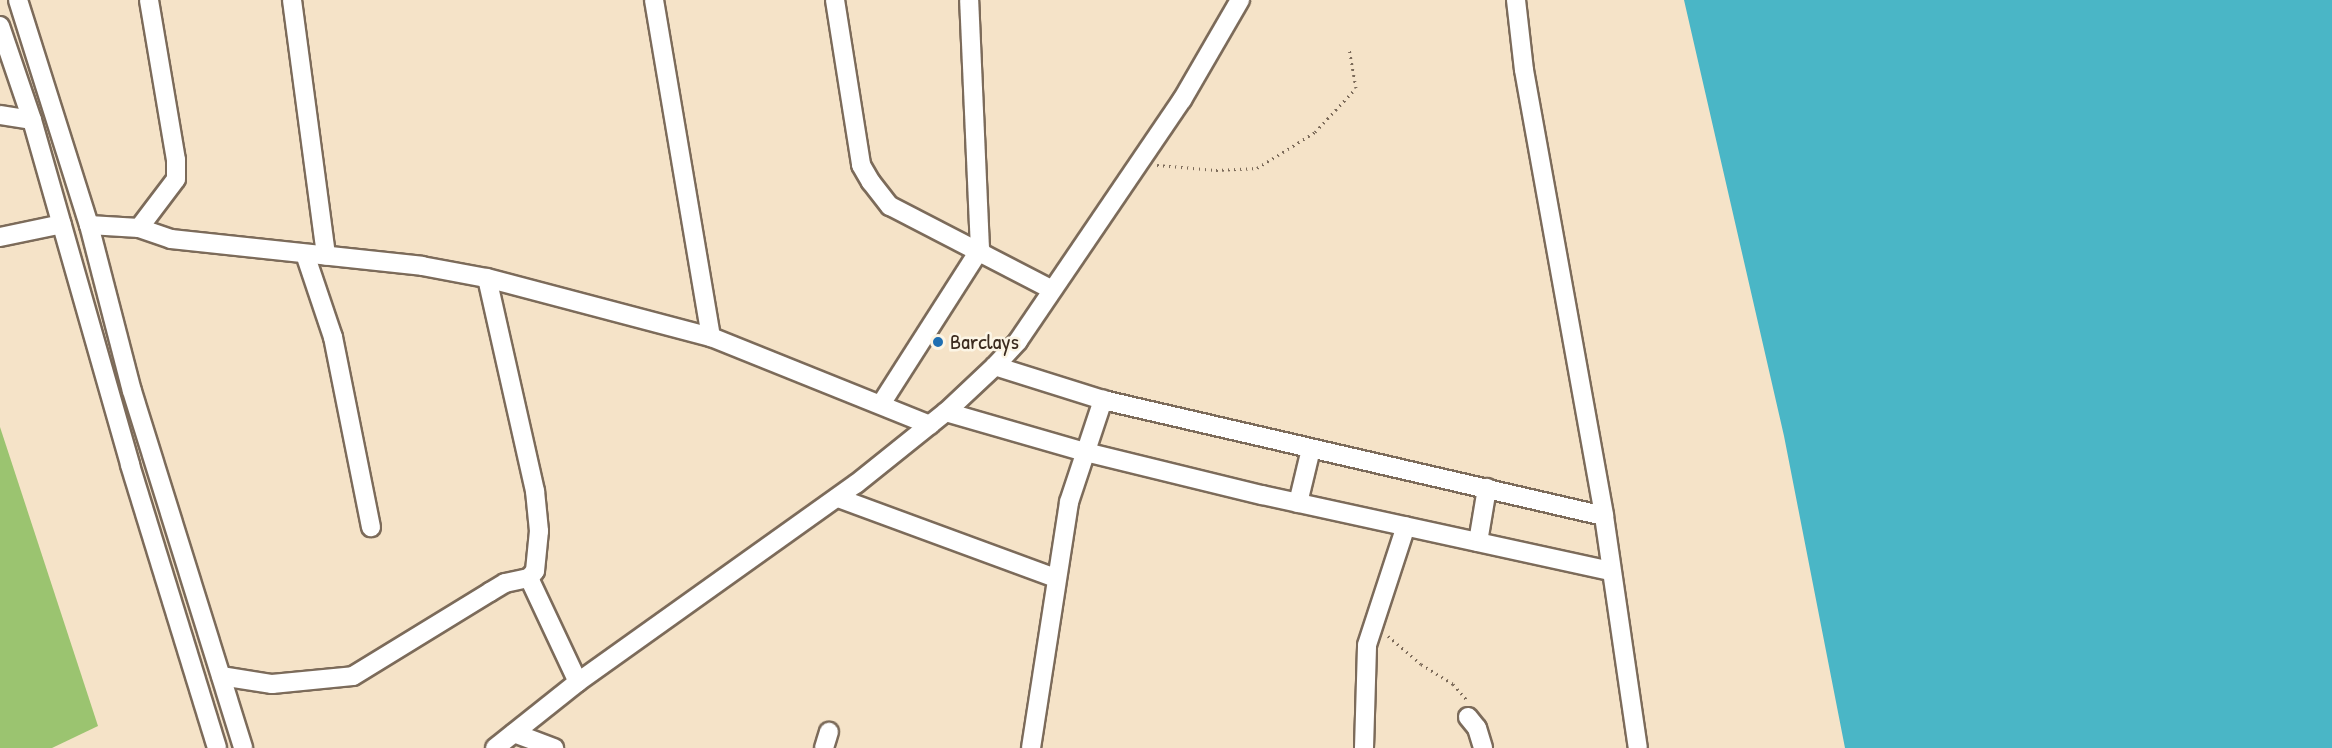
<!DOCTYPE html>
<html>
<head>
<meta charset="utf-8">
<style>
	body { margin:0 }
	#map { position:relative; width:2332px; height:748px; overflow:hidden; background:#f5e3c8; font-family:"Patrick Hand",sans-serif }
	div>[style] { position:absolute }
	.green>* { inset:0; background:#9bc470 }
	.water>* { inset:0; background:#4ab6c6 }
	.path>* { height:3px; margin-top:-1.5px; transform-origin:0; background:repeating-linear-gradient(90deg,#7c6b5a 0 1.5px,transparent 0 6px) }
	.roads { filter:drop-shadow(2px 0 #7c6b5a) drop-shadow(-2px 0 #7c6b5a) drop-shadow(0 2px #7c6b5a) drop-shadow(0 -2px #7c6b5a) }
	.minor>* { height:18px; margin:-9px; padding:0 9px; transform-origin:9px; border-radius:9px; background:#fff }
	.dots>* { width:16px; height:16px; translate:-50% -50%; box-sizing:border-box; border:3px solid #fcf5e5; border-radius:50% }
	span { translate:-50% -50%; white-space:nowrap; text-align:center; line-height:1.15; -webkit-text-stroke:5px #fcf5e5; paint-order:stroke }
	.poi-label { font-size:22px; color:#3b2a1e }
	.left { translate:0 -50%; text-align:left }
</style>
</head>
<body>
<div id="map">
	<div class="green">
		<div style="clip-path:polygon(0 427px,98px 726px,52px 748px,0 748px)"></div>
	</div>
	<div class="water">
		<div style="clip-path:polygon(1684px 0,2332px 0,2332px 748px,1845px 748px,1784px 436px)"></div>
	</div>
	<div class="path">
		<div style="left:1157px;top:165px;width:59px;rotate:4.8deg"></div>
		<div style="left:1216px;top:170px;width:41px;rotate:-2.8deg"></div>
		<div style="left:1257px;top:168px;width:68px;rotate:-31.8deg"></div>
		<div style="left:1315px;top:132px;width:60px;rotate:-47deg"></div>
		<div style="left:1356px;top:88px;width:40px;rotate:-100deg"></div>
		<div style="left:1388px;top:636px;width:43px;rotate:40.3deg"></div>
		<div style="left:1421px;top:664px;width:38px;rotate:32deg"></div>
		<div style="left:1453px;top:684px;width:20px;rotate:49deg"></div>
	</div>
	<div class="roads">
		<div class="minor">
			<div style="left:18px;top:0;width:236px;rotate:72.5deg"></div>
			<div style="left:89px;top:225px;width:171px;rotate:75.5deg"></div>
			<div style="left:132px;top:391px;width:374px;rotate:72.7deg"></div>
			<div style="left:292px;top:0;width:258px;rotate:82.4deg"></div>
			<div style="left:654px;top:0;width:342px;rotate:80.4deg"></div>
			<div style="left:835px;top:0;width:167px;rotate:81deg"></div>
			<div style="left:861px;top:165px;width:20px;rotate:60deg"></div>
			<div style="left:871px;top:182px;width:31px;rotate:52deg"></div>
			<div style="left:890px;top:206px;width:181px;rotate:27.3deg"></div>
			<div style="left:1516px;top:0;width:70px;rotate:83.5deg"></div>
			<div style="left:1524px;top:70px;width:453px;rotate:79.8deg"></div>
			<div style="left:1604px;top:516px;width:234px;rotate:81.7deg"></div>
			<div style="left:0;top:26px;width:99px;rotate:71.2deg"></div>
			<div style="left:32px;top:120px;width:359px;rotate:74.1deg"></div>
			<div style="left:130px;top:465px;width:296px;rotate:72.9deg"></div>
			<div style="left:0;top:115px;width:32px;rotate:9deg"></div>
			<div style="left:89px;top:225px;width:50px;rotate:3.4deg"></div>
			<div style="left:139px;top:228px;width:34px;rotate:19deg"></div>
			<div style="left:171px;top:239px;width:252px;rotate:6.1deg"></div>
			<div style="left:422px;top:266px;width:66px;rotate:10.5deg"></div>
			<div style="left:487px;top:278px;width:232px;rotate:14.8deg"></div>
			<div style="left:711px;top:337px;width:236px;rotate:21.9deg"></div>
			<div style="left:139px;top:228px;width:61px;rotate:-52.9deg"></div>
			<div style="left:176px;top:179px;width:19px;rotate:-90deg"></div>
			<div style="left:176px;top:160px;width:162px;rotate:-99.6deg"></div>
			<div style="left:0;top:237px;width:63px;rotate:-11.8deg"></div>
			<div style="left:305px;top:254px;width:88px;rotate:71.4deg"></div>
			<div style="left:333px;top:337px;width:194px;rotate:78.7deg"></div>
			<div style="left:995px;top:366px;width:113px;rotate:17.5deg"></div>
			<div style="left:1103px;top:400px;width:514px;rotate:13.04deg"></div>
			<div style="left:881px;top:404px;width:184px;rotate:-57.4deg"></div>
			<div style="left:980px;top:249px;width:249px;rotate:-92.5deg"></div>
			<div style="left:946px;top:412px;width:145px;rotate:16.1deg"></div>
			<div style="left:1085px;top:452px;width:182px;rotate:13.7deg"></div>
			<div style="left:1262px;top:495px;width:356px;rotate:12.3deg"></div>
			<div style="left:838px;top:498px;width:231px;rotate:20.2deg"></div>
			<div style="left:1298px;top:503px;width:56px;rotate:-76.5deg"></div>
			<div style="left:1478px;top:542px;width:55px;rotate:-80.5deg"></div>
			<div style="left:529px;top:578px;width:115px;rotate:64.8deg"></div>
			<div style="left:221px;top:676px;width:52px;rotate:8.9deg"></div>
			<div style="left:272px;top:684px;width:81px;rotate:-5.6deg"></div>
			<div style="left:353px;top:676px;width:161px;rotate:-31.5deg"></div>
			<div style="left:490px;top:592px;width:17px;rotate:-31deg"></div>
			<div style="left:505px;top:583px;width:25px;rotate:-12deg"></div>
			<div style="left:529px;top:578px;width:9px;rotate:-49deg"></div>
			<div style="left:535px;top:571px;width:40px;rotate:-84.3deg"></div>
			<div style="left:539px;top:531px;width:40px;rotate:-95.7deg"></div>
			<div style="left:535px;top:491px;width:218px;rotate:-102.7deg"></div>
			<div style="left:1468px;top:717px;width:14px;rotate:51deg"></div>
			<div style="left:1477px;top:728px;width:21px;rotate:73deg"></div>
			<div style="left:514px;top:733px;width:43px;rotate:20.6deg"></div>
			<div style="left:495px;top:748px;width:106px;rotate:-38.5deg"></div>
			<div style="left:578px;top:682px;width:341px;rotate:-35.5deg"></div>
			<div style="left:856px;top:484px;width:115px;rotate:-38.7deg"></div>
			<div style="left:946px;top:412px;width:67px;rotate:-43.2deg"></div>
			<div style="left:995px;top:366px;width:34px;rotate:-47deg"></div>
			<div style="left:1018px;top:341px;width:292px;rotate:-55.8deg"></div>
			<div style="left:1182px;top:100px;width:116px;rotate:-59.9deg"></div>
			<div style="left:824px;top:748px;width:17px;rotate:-73deg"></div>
			<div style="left:1031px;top:748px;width:249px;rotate:-81.2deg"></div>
			<div style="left:1069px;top:502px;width:108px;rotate:-71.6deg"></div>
			<div style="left:1364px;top:748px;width:103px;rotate:-88.3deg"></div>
			<div style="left:1367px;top:645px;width:125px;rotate:-71.9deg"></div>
		</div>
	</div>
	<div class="dots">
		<div style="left:938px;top:342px;background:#1f6fb2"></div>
	</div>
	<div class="poi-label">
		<span class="left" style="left:950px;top:342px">Barclays</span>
	</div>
</div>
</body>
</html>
